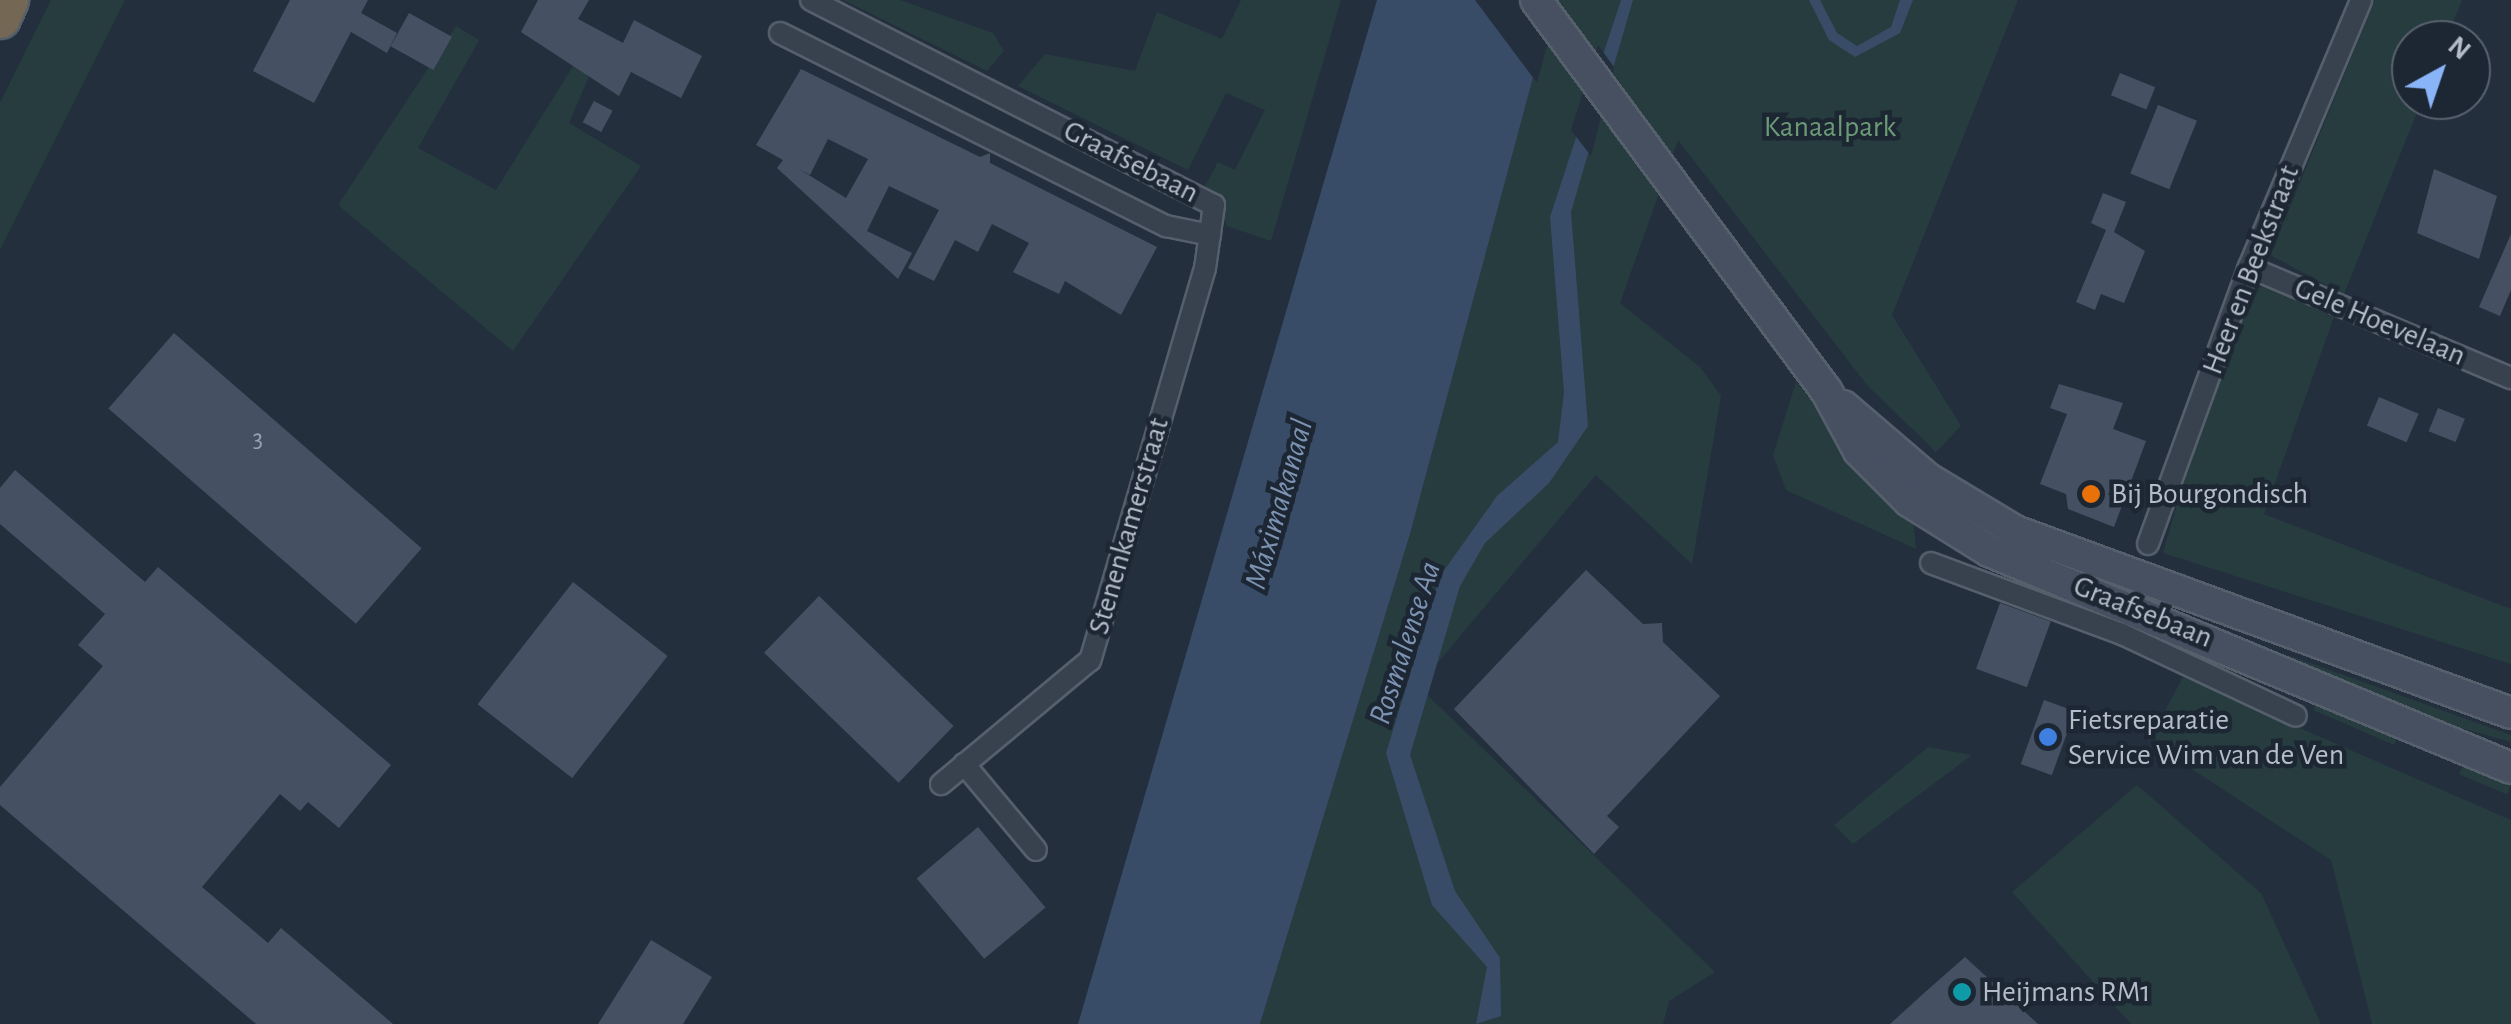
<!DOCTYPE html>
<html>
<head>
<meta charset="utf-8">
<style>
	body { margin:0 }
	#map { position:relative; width:2511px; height:1024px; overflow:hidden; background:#242f3e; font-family:"Alegreya Sans",sans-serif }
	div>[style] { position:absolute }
	.green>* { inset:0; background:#263c3f; transform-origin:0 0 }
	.water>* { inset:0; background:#394c67 }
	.pier>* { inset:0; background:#242f3e }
	.building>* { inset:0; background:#455162; transform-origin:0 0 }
	.roads { filter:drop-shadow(2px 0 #565f6c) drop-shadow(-2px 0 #565f6c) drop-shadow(0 2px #565f6c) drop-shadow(0 -2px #565f6c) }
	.street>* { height:20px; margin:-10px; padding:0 10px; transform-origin:10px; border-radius:10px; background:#38414e }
	.secondary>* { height:30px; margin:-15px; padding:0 15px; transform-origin:15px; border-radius:15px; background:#465061 }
	.highway>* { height:40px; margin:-20px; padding:0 20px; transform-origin:20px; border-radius:20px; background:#746855 }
	.dots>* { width:28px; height:28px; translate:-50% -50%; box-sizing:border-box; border:5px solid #1d2633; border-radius:50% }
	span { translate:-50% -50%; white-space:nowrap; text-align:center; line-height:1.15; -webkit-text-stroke:9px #1d2633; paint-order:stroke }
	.number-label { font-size:25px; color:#98a1af }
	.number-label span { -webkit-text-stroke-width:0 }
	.park-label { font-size:30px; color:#6b9a76 }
	.street-label { font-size:30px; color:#b4bcc9 }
	.poi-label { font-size:30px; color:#b4bcc9 }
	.left { translate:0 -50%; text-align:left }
	.water-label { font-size:32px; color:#7c92b1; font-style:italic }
	.north { position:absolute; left:2391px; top:20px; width:100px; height:100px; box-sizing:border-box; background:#1d2633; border:2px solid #59626f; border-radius:50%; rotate:40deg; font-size:28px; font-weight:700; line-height:40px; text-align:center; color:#b4bcc9 }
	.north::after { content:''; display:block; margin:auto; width:35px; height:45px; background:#8ab4f8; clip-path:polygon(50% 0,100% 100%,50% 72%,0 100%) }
</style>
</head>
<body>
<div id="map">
	<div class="green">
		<div style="clip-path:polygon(51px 0,125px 0,0 250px,0 103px)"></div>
		<div style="clip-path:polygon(843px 0,900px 0,993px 33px,1004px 51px,987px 71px)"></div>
		<div style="clip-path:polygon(1241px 0,1341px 0,1271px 241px,1227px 226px,1205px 186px,1218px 162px,1235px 170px,1265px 110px,1226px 93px,1188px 170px,1018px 86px,1045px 54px,1135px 71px,1157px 12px,1222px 39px)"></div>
		<div style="clip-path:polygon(1554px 0,2018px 0,1892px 315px,1961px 426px,1936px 452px,1867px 385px,1678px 140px,1620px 303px,1701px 368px,1721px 396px,1692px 564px,1596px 475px,1418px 686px,1715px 972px,1669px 1001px,1663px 1024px,1260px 1024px,1410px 534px)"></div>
		<div style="clip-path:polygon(2375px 0,2462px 0,2446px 40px,2411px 40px,2411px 100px,2422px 100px,2344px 294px,2270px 255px)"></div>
		<div style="clip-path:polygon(456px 26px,479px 40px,418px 148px,496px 190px,575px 63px,590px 74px,569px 123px,641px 166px,513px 351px,338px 205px)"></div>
		<div style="clip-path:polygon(2266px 284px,2335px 314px,2264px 514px,2511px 609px,2511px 664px,2163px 553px,2197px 434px,2253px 292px)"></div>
		<div style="clip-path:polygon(1796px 382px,1913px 519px,1916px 549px,1786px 490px,1773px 455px)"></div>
		<div style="clip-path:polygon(2285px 654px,2511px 735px,2511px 742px,2432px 720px)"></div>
		<div style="clip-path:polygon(2183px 677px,2511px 820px,2511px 1024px,2372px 1024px,2331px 860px,2149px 741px)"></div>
		<div style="clip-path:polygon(2320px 698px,2397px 738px,2394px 745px,2313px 710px)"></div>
		<div style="clip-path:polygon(1928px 747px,1972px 755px,1853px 844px,1834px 825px)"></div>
		<div style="left:2463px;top:765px;width:52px;height:10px;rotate:23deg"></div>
		<div style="clip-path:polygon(2137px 785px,2261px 893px,2321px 1024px,2131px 1024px,2012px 892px)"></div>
	</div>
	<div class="water">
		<div style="clip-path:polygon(1377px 0,1554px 0,1410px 534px,1260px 1024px,1078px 1024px)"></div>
		<div style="clip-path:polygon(1621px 0,1633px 0,1571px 212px,1588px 426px,1549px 483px,1485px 543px,1460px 586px,1410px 755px,1455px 891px,1500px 958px,1501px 1016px,1476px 1024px,1487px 967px,1432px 905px,1386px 753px,1440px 576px,1497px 496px,1558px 442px,1564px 392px,1550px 217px)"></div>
		<div style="clip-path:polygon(1809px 0,1820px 0,1837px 33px,1857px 46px,1891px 27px,1900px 0,1913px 0,1900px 33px,1855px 57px,1829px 40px)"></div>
	</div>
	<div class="pier">
		<div style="clip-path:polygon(1475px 0,1559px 0,1537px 83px)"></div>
		<div style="clip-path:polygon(1598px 45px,1614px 67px,1591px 156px,1571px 130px)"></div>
	</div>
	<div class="building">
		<div style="clip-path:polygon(290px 0,368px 0,361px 13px,397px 33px,387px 53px,351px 32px,314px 103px,253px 71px)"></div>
		<div style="clip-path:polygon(538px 0,589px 0,578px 19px,623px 43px,634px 20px,702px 56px,681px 98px,631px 72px,619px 96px,521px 32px)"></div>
		<div style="left:409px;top:13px;width:49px;height:38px;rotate:29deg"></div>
		<div style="clip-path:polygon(evenodd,801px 69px,980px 157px,990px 153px,990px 163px,1157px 247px,1121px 315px,1065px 281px,1059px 294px,1013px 272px,1029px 243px,992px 224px,978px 252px,955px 240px,934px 281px,908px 268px,939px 210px,889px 186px,867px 231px,912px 253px,898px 279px,777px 168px,783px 160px,756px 145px,801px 69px,828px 139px,868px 159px,846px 198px,799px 169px,810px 175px,828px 139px)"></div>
		<div style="left:2120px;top:73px;width:38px;height:24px;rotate:22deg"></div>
		<div style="left:594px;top:101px;width:21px;height:24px;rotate:28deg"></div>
		<div style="left:2158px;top:105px;width:42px;height:74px;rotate:22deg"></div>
		<div style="clip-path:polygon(2434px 169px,2497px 196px,2479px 259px,2417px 233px)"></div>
		<div style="clip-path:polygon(2103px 193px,2126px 202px,2114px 232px,2145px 251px,2124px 303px,2101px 294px,2095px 310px,2076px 302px,2106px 230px,2091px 223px)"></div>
		<div style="clip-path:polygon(2511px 234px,2511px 290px,2500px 316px,2479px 307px)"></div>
		<div style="left:174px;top:333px;width:328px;height:100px;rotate:41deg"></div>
		<div style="clip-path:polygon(2059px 384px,2123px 403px,2113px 429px,2146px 441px,2114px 527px,2068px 509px,2066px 494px,2040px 484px,2067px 414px,2050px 408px)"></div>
		<div style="left:2379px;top:397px;width:43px;height:31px;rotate:23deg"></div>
		<div style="left:2438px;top:408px;width:29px;height:25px;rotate:22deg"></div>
		<div style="clip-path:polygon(15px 470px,145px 582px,158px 567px,391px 765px,339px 828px,308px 802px,300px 811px,280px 794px,202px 887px,268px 943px,281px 928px,393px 1024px,256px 1024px,0 805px,0 787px,103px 666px,78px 645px,105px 614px,0 524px,0 488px)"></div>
		<div style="clip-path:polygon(1586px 570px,1643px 624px,1662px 623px,1663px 642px,1720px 696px,1607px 816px,1619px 827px,1594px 854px,1454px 709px)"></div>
		<div style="left:573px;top:582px;width:120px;height:155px;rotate:38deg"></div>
		<div style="left:819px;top:596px;width:187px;height:79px;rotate:44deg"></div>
		<div style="left:2000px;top:603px;width:54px;height:70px;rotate:20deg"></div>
		<div style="left:2044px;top:700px;width:33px;height:68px;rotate:20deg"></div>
		<div style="left:978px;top:827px;width:105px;height:80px;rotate:50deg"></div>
		<div style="clip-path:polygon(651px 940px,712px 977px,683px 1024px,598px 1024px)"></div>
		<div style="clip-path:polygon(1965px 957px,2038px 1024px,1890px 1024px,1923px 994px)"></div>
	</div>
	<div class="roads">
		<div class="street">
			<div style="left:811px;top:0;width:452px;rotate:27deg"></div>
			<div style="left:1214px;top:205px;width:64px;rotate:98.1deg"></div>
			<div style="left:1205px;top:268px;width:409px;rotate:106.3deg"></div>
			<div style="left:1090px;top:660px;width:194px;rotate:140.2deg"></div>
			<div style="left:780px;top:33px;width:432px;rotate:26.6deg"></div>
			<div style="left:1166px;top:226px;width:45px;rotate:11.6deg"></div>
			<div style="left:2249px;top:267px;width:285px;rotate:23deg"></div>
			<div style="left:2148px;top:544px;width:295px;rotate:-70deg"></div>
			<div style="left:2249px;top:267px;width:290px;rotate:-67.2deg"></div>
			<div style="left:1931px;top:563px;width:204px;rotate:20.4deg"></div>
			<div style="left:2122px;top:634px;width:192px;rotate:25.2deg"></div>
			<div style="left:964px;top:764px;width:112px;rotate:50.1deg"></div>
		</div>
		<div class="secondary">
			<div style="left:1536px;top:0;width:486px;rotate:53.4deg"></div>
			<div style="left:1826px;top:390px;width:69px;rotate:61.6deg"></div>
			<div style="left:1859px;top:451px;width:71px;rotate:45deg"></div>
			<div style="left:1909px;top:501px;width:94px;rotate:32deg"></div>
			<div style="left:1989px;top:551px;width:565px;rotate:22.57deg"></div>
			<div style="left:1843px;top:406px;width:111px;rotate:40.6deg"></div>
			<div style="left:1927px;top:478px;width:103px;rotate:31.1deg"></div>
			<div style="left:2015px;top:531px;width:528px;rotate:20.15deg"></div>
		</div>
		<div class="highway">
			<div style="left:0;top:18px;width:20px;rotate:-66deg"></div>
		</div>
	</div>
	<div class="dots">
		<div style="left:2091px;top:494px;background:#e8710a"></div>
		<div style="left:2048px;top:737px;background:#3f7fe0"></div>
		<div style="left:1962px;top:992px;background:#0f9aa8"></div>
	</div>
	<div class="number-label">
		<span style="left:258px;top:440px">3</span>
	</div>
	<div class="park-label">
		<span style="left:1830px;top:127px">Kanaalpark</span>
	</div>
	<div class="street-label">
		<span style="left:1131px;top:162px;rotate:27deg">Graafsebaan</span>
		<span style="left:2251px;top:270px;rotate:-69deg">Heer en Beekstraat</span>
		<span style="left:2380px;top:322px;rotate:23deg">Gele Hoevelaan</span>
		<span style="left:1129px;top:526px;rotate:-74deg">Stenenkamerstraat</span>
		<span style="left:2143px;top:612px;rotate:22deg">Graafsebaan</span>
	</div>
	<div class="poi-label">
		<span class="left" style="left:2111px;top:494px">Bij Bourgondisch</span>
		<span class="left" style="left:2068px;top:737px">Fietsreparatie<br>Service Wim van de Ven</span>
		<span class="left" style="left:1982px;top:992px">Heijmans RM1</span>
	</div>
	<div class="water-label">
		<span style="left:1279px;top:504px;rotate:-74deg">Máximakanaal</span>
		<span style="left:1405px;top:643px;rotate:-72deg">Rosmalense Aa</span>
	</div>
	<div class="north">N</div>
</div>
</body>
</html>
